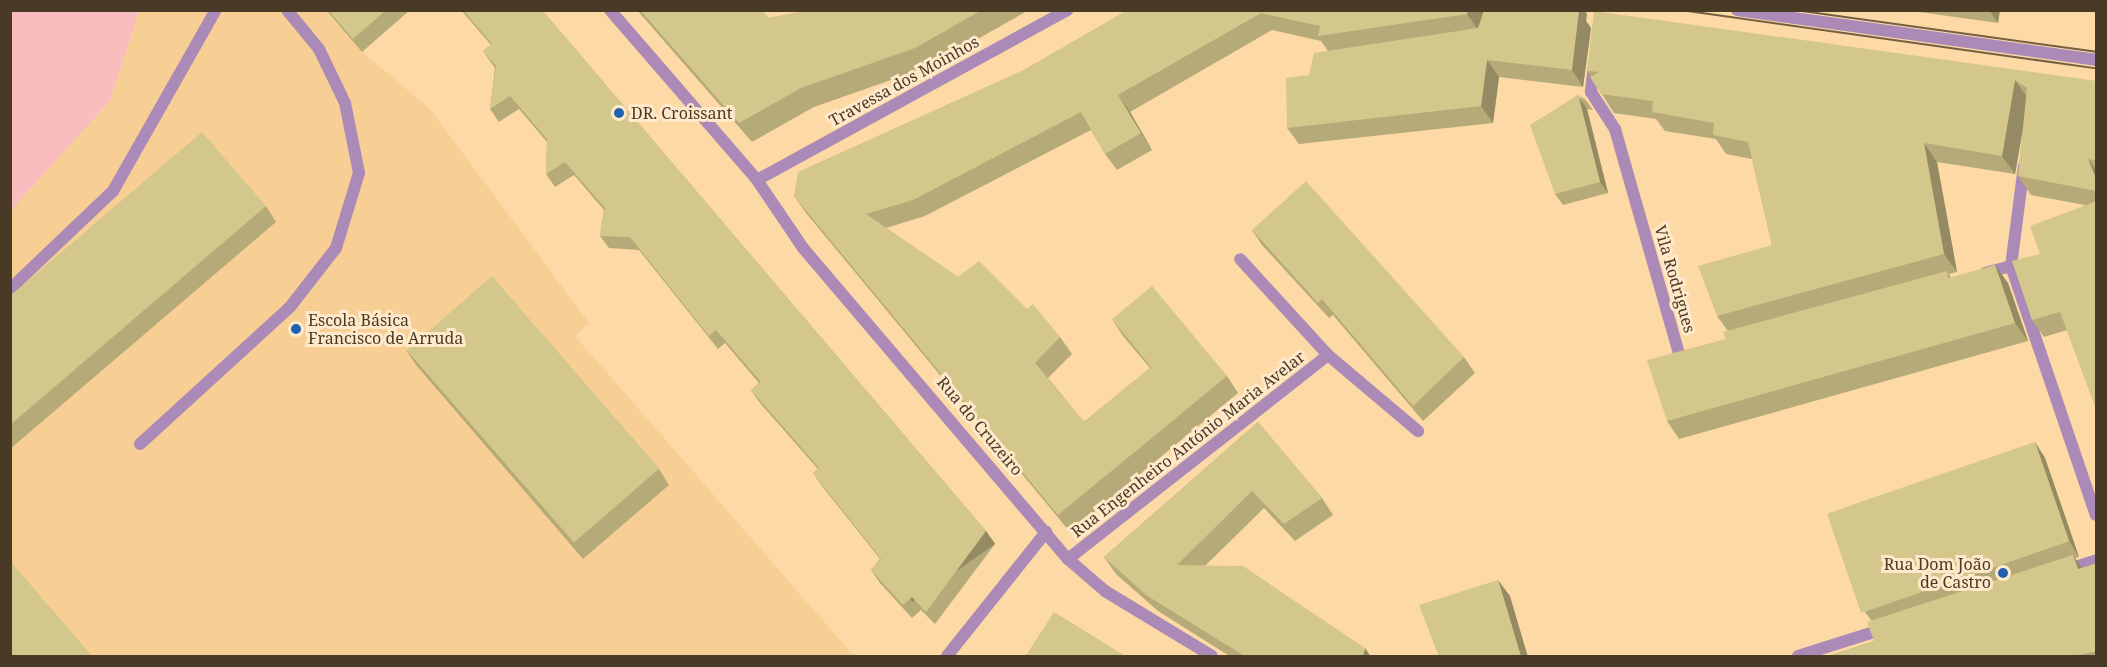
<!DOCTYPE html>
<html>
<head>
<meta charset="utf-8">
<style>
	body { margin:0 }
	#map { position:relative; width:2107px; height:667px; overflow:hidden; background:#fdd9a5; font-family:"Noto Serif",serif }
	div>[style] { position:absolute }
	.built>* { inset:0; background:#f7cf94 }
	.green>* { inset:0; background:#f9bdbf }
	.service>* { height:12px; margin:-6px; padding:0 6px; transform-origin:6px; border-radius:6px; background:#ab8ab7 }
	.minor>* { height:12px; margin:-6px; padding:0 6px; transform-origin:6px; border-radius:6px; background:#ab8ab7 }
	.tertiary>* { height:12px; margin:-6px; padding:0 6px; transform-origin:6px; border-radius:6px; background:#ab8ab7 }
	.tram>* { height:1.5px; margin:-0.75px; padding:0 0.75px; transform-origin:0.75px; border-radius:0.75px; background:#735f43 }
	.wall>* { inset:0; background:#b6ab78 }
	.shaded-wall>* { inset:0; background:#948b62; transform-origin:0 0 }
	.building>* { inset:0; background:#d4c78c; transform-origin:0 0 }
	.dots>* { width:16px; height:16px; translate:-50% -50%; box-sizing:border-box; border:3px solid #ffe9ca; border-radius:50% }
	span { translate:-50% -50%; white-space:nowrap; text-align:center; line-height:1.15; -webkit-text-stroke:6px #ffe9ca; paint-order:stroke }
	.street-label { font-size:16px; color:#493a25 }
	.poi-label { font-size:16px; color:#493a25 }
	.left { translate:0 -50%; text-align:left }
	.right { translate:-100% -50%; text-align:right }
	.frame { position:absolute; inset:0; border:12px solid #493a25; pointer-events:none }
</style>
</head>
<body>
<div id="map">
	<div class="built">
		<div style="clip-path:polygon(139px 11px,326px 11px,362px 52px,430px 109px,589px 323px,575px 336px,854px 656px,11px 656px,10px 210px,110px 101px)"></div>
	</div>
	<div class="green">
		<div style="clip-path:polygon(11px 10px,139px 11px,110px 101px,11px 210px)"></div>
	</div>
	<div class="service">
		<div style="left:2011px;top:266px;width:101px;rotate:-82.6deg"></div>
		<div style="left:10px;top:289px;width:142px;rotate:-43.6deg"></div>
		<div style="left:113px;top:191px;width:208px;rotate:-60.4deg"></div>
		<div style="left:140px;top:444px;width:203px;rotate:-42.4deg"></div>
		<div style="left:290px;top:307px;width:75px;rotate:-52.1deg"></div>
		<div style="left:336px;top:248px;width:78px;rotate:-73deg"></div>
		<div style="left:359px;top:173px;width:71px;rotate:-101.3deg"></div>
		<div style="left:345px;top:103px;width:60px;rotate:-115.7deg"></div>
		<div style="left:319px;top:49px;width:50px;rotate:-129.4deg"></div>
	</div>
	<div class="minor">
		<div style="left:610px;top:10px;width:225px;rotate:49.1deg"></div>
		<div style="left:757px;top:180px;width:82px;rotate:55.9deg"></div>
		<div style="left:803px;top:248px;width:409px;rotate:49.6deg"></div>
		<div style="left:1068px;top:559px;width:49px;rotate:40.9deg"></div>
		<div style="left:1105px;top:591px;width:125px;rotate:31.3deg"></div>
		<div style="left:1594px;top:66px;width:26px;rotate:97deg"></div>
		<div style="left:1591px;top:92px;width:44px;rotate:57deg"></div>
		<div style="left:1615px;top:129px;width:237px;rotate:74.1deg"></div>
		<div style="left:1680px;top:357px;width:11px;rotate:-10deg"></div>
		<div style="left:757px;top:180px;width:354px;rotate:-28.7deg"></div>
		<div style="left:1985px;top:273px;width:27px;rotate:-15deg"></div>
		<div style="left:2011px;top:266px;width:263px;rotate:71.2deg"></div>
		<div style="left:1328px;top:355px;width:118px;rotate:40.2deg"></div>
		<div style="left:1068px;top:559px;width:330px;rotate:-38.1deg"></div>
		<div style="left:1328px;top:355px;width:130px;rotate:-132.5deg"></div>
		<div style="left:2066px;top:570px;width:32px;rotate:-18deg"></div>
		<div style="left:947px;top:656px;width:159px;rotate:-51.4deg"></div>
		<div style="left:1798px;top:656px;width:93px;rotate:-17.5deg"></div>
	</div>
	<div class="tertiary">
		<div style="left:1737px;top:10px;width:362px;rotate:7.9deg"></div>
	</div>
	<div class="tram">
		<div style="left:1681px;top:10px;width:419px;rotate:8deg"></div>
		<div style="left:1795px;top:10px;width:304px;rotate:7.9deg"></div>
	</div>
	<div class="wall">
		<div style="clip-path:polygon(326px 10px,410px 10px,362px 52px)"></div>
		<div style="clip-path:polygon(461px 10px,542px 10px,986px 531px,995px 544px,935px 624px,921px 610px,912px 618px,880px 583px,871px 570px,880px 559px,822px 486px,813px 473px,818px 469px,760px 403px,751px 390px,759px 383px,725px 343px,718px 349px,639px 250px,609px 248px,600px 236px,604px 210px,574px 175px,555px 187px,546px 174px,547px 142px,519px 109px,499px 122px,490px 109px,495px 68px,483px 51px,491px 45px)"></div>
		<div style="clip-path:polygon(637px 10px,762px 10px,768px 18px,812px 10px,1029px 10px,928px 67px,814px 107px,752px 142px)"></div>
		<div style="clip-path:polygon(1128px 10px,1584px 10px,1587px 14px,1586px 21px,1591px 28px,1583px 87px,1499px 77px,1493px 123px,1299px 144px,1287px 128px,1309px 75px,1328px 51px,1321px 41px,1272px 30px,1130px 112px,1152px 150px,1117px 170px,1105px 154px,1091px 130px,925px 216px,886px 228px,958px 277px,1027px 309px,1060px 337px,1072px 354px,1048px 378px,1084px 422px,1150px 368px,1123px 336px,1112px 319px,1227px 376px,1238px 393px,1070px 532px,806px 213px,794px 196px,1026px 69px)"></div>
		<div style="clip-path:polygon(1905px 10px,2000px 10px,1998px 23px)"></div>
		<div style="clip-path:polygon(1587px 71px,2097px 81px,2097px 411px,2067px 330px,2044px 337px,2032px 320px,2040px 254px,2085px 205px,2031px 195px,2018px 176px,2023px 129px,2015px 174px,1937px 162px,1957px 272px,1949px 274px,1951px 277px,2008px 283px,2028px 341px,1679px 439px,1667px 421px,1726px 339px,1728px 331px,1717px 316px,1772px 245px,1752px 159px,1726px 154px,1716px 139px,1665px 131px,1656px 119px,1614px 113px)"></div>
		<div style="clip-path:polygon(1578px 95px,1585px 99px,1593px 110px,1587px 109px,1608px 193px,1563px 205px,1555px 194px)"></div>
		<div style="clip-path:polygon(266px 206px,276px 222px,10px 449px,10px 296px)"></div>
		<div style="clip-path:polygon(1252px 230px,1464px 357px,1475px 373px,1423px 421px,1333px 315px,1329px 318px,1262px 245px)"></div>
		<div style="clip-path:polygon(406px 350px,659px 469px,669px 485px,583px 559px,416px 365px)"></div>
		<div style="clip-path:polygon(1258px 422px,1322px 498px,1333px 515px,1295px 541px,1264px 508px,1205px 566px,1371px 657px,1231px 657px,1158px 611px,1116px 574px,1104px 557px)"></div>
		<div style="clip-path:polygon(2035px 442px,2045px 458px,2079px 557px,2075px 558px,2082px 568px,2097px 563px,2097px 657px,1825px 657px,1874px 641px,1871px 620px,1862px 608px)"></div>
	</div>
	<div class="shaded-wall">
		<div style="clip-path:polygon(1468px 10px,1485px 10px,1479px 31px,1467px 14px)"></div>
		<div style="clip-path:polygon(1573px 10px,1584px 10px,1587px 14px,1586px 21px,1591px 28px,1583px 87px,1572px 70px)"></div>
		<div style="clip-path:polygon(1989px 10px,2000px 10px,1998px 23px)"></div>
		<div style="clip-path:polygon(1487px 60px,1499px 77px,1493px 123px,1481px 106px)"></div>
		<div style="clip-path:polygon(2015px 80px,2028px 99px,2015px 174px,2002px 156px)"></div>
		<div style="clip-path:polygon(1118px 95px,1130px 112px,1152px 150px,1141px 133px)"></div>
		<div style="clip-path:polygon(1579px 98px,1587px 109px,1608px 193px,1600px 182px)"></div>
		<div style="clip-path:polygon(1924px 143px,1937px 162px,1957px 272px,1944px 254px)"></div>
		<div style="clip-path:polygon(2088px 159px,2097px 171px,2097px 181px)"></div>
		<div style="clip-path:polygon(1995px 265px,2008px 283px,2028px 341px,2015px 323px)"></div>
		<div style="clip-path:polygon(2035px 442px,2045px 458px,2079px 557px,2069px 541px)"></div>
		<div style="left:986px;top:531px;width:16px;height:101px;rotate:55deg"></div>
		<div style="clip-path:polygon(2073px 555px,2085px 572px,2078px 569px)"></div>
		<div style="clip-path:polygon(1498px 580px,1510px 596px,1528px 657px,1521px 657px)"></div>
		<div style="clip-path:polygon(1365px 648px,1371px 657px,1363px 657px)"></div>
	</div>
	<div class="building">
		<div style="clip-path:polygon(328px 10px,386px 10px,353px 39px)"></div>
		<div style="clip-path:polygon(463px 10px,542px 10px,986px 531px,926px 612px,912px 597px,903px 605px,871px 570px,881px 559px,813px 473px,819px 468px,751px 390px,761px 382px,716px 330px,709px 336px,630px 237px,600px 236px,605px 208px,565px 162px,546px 174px,547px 139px,510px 96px,490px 109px,496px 66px,483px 51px,492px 44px)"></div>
		<div style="clip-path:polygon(640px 10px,762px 10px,768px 18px,812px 10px,982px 10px,915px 48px,801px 88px,739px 123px)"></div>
		<div style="clip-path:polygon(1128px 10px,1468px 10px,1467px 14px,1318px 36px,1320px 26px,1261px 13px,1118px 95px,1141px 133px,1105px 154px,1081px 112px,913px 200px,866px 214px,958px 277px,979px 261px,1027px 309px,1033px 304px,1060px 337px,1035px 363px,1084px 422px,1151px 367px,1112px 319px,1152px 286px,1227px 376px,1058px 515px,794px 196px,798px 172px,1026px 69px)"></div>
		<div style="clip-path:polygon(1484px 10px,1579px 11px,1572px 70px,1487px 60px,1481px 106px,1287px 128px,1286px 78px,1309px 75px,1314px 53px,1478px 28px)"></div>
		<div style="clip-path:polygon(1594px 11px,2097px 81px,2097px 161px,2088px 159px,2097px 181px,2097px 191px,2018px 176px,2027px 88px,2015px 80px,2002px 156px,1924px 143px,1944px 254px,1717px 316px,1698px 266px,1772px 245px,1748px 142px,1713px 135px,1714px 123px,1652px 112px,1653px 101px,1601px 94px,1590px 77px,1599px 72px,1587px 71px)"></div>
		<div style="clip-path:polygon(1578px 95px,1585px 99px,1579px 98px,1600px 182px,1555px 194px,1530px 125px)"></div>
		<div style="clip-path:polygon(202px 132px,266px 206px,10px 425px,10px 296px)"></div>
		<div style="clip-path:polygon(1306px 181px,1464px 357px,1413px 406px,1322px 299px,1318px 303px,1252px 230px)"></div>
		<div style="clip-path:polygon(2097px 201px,2097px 411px,2060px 312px,2032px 320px,2012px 261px,2040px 254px,2030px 226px)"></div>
		<div style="clip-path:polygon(1995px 265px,2015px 323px,1667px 421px,1647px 360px,1726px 339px,1723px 332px,1947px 271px,1948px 278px)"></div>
		<div style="left:492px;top:276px;width:255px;height:113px;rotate:49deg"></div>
		<div style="clip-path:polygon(1258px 422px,1322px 498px,1284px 524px,1252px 491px,1177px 565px,1243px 566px,1365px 648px,1363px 657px,1246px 657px,1146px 595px,1104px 557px)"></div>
		<div style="left:2035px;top:442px;width:105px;height:220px;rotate:71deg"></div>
		<div style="clip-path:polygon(2073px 555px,2078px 569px,2097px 563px,2097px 651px,2069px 657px,1825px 657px,1874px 641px,1867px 622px)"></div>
		<div style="clip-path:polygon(10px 561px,93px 657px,10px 657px)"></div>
		<div style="clip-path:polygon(1498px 580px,1521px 657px,1439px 657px,1419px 605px)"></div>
		<div style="clip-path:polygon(1054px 612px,1127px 657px,1025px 657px)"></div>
	</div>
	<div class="dots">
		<div style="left:619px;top:113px;background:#2260b2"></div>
		<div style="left:296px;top:329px;background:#2260b2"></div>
		<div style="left:2003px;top:573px;background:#2260b2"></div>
	</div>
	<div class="street-label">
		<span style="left:904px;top:81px;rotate:-29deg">Travessa dos Moinhos</span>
		<span style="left:1675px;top:279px;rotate:74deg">Vila Rodrigues</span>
		<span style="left:980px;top:426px;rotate:50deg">Rua do Cruzeiro</span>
		<span style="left:1188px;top:444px;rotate:-38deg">Rua Engenheiro António Maria Avelar</span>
	</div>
	<div class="poi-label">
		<span class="left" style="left:631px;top:113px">DR. Croissant</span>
		<span class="left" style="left:308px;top:329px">Escola Básica<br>Francisco de Arruda</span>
		<span class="right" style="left:1991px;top:573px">Rua Dom João<br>de Castro</span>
	</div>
	<div class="frame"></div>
</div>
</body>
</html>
